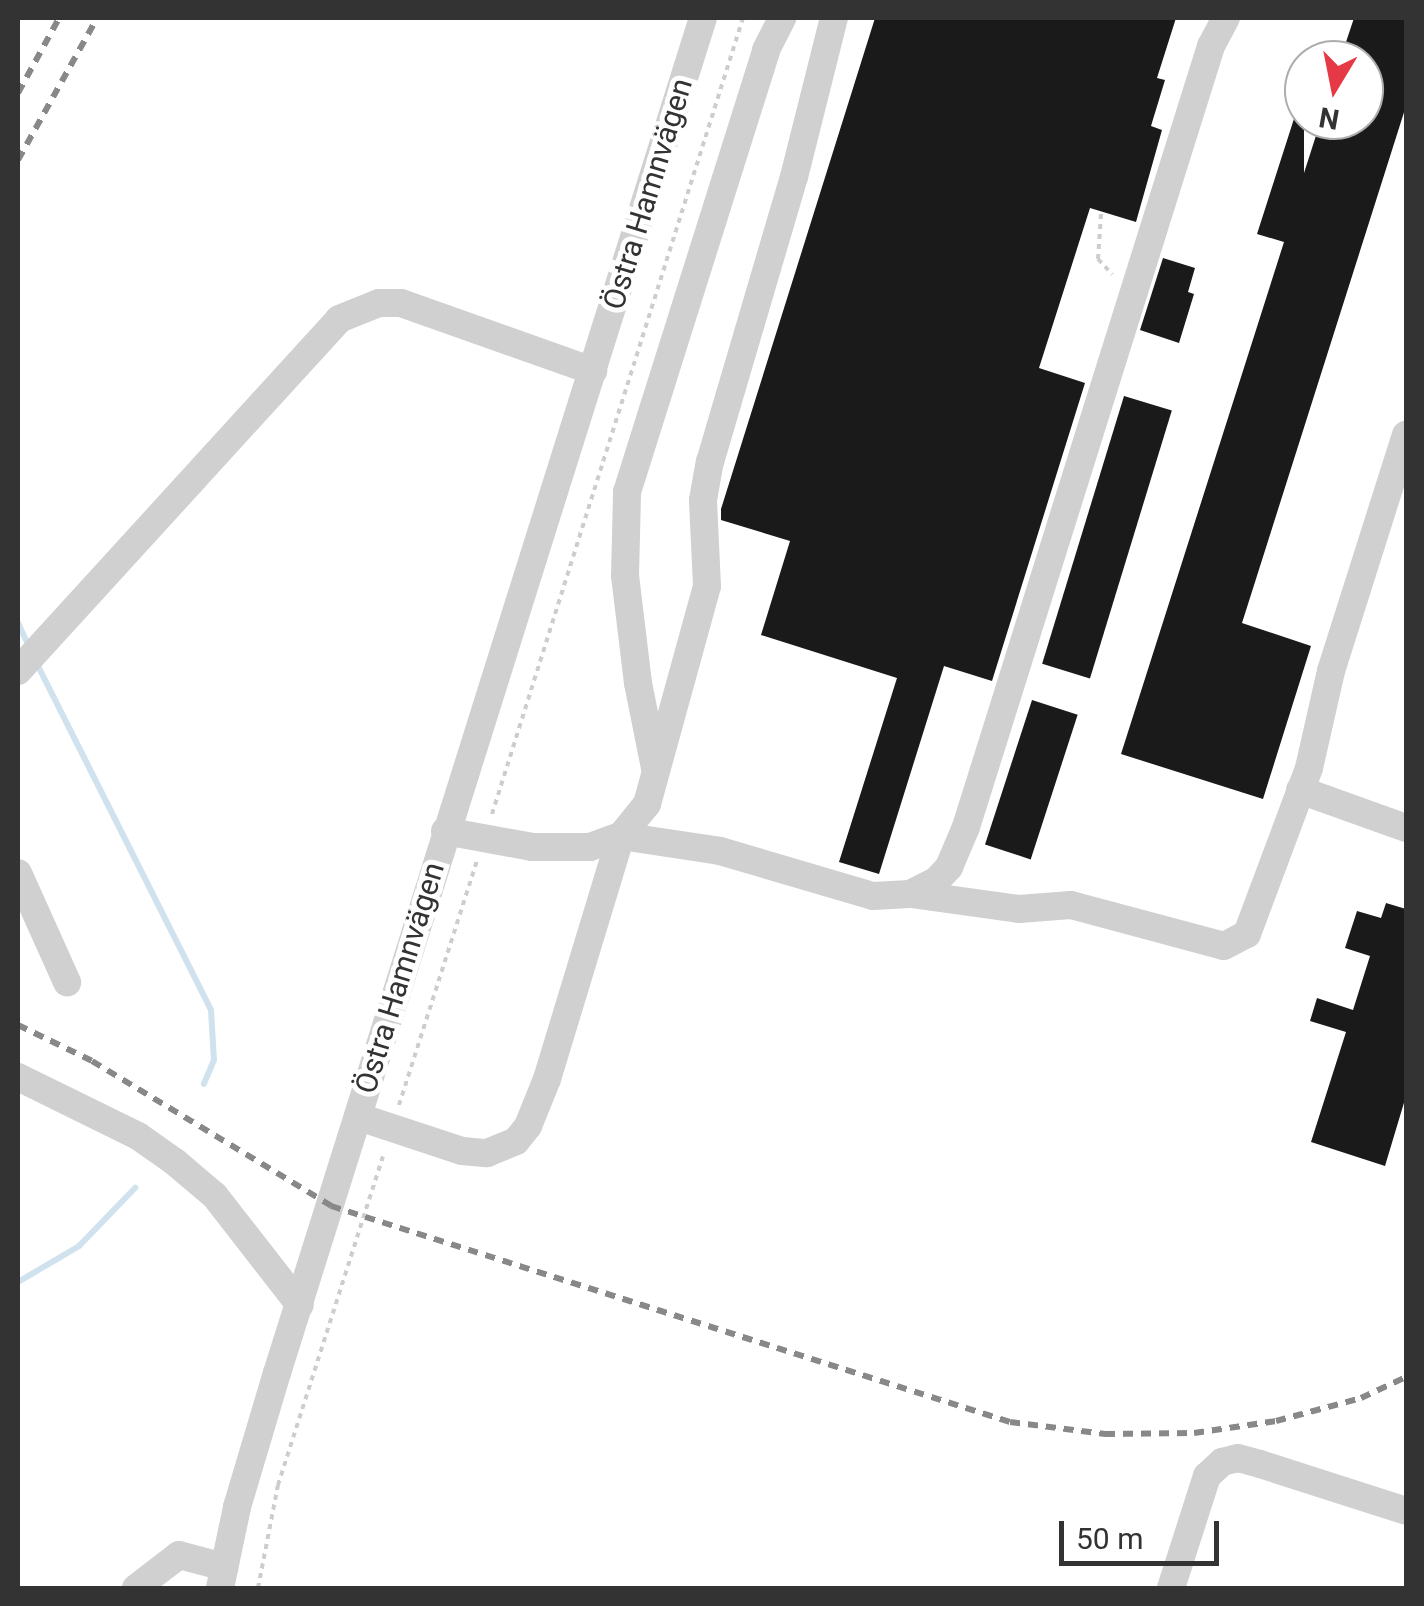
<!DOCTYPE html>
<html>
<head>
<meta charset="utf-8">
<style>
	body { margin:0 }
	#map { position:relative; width:1424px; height:1606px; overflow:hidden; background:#fff; font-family:Roboto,sans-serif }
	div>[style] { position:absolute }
	.stream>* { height:6px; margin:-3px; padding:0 3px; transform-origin:3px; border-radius:3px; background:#cfe2ee }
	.building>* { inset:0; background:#1a1a1a; transform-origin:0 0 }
	.path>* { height:4px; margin-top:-2px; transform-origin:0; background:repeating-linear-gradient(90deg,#cdcdcd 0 5px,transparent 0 10px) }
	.minor>* { height:28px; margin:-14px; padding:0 14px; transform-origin:14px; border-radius:14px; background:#d0d0d0 }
	.rail>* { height:6px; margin-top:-3px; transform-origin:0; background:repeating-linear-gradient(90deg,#888 0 10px,transparent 0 18px) }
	span { translate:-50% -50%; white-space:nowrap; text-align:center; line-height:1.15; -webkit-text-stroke:10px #fff; paint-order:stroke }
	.street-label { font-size:30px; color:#333 }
	.frame { position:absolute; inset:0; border:20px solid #333; pointer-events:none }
	.north { position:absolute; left:1284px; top:40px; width:100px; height:100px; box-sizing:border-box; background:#fff; border:2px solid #adadad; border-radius:50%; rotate:190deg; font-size:28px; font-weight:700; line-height:40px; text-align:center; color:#333 }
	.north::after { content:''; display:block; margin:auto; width:35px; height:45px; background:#e63946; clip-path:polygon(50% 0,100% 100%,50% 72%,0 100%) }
	.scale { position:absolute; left:1059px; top:1521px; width:160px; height:45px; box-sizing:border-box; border:5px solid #333; border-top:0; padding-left:12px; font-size:30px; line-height:35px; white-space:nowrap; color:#333; -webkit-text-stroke:8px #fff; paint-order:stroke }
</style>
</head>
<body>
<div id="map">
	<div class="stream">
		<div style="left:18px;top:623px;width:29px;rotate:65deg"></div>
		<div style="left:35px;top:660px;width:392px;rotate:63.3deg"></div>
		<div style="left:211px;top:1010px;width:50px;rotate:86.6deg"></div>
		<div style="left:214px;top:1060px;width:26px;rotate:113deg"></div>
		<div style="left:18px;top:1282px;width:71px;rotate:-30.5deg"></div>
		<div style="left:79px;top:1246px;width:81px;rotate:-46deg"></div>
	</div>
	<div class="building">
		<div style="clip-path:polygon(875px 18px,1176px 18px,1157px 78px,1165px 80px,1151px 126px,1162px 130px,1136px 222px,1090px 208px,1039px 368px,1085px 383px,992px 681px,944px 666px,879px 874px,839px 862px,897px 678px,761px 635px,790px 541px,721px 520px,721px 509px)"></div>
		<div style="clip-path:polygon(1354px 18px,1406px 18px,1406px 106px,1242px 623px,1311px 646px,1263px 799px,1121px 754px,1284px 242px,1257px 234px,1300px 100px,1304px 100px,1304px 173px,1321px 120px,1364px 120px,1364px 60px,1340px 60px)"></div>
		<div style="clip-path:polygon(1163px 258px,1195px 268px,1188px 292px,1194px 294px,1179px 343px,1140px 330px)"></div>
		<div style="left:1124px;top:396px;width:50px;height:280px;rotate:17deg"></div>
		<div style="left:1032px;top:700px;width:48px;height:152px;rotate:18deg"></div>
		<div style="clip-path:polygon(1386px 903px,1406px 909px,1406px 1096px,1385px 1166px,1311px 1142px,1346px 1032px,1310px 1021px,1317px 998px,1353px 1010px,1370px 956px,1345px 948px,1357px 911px,1381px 918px)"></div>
	</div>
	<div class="path">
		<div style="left:1101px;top:214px;width:45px;rotate:93.8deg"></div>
		<div style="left:1098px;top:259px;width:21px;rotate:47deg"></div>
		<div style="left:492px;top:814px;width:835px;rotate:-72.5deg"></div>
		<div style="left:399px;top:1105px;width:256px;rotate:-72.3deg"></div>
		<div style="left:258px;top:1588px;width:105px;rotate:-79deg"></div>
		<div style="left:278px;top:1485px;width:349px;rotate:-72.3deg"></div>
	</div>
	<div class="minor">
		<div style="left:18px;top:671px;width:476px;rotate:-47.6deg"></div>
		<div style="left:339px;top:319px;width:43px;rotate:-21.8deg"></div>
		<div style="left:379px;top:303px;width:22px"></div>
		<div style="left:401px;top:303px;width:204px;rotate:19.5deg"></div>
		<div style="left:655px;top:768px;width:87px;rotate:-101.3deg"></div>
		<div style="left:638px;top:683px;width:108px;rotate:-96.9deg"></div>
		<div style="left:625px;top:576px;width:84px;rotate:-88.6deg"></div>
		<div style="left:627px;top:492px;width:463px;rotate:-72.5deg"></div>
		<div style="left:766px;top:50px;width:36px;rotate:-63deg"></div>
		<div style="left:1300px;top:790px;width:113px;rotate:19.7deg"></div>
		<div style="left:445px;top:831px;width:88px;rotate:10.4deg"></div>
		<div style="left:532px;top:847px;width:58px"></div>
		<div style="left:590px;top:847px;width:33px;rotate:-20deg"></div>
		<div style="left:621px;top:836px;width:41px;rotate:-50.9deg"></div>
		<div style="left:647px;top:804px;width:226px;rotate:-74.6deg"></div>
		<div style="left:707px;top:586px;width:86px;rotate:-92.7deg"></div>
		<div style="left:703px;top:500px;width:39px;rotate:-80deg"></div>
		<div style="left:710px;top:462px;width:297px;rotate:-73.6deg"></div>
		<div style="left:794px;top:177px;width:164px;rotate:-75.9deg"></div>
		<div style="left:18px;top:873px;width:120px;rotate:65.8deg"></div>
		<div style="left:911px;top:894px;width:109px;rotate:7.9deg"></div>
		<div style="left:1019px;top:909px;width:52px;rotate:-4.4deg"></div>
		<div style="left:1071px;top:905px;width:158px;rotate:15deg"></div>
		<div style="left:1224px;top:946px;width:26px;rotate:-28deg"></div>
		<div style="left:1247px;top:934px;width:177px;rotate:-69.5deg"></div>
		<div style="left:1309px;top:768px;width:99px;rotate:-77.2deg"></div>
		<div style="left:1331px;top:671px;width:248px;rotate:-72.4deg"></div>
		<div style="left:18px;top:1077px;width:134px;rotate:26.2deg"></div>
		<div style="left:138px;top:1136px;width:45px;rotate:35.1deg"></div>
		<div style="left:175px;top:1162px;width:52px;rotate:40.4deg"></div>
		<div style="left:215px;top:1196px;width:138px;rotate:52.1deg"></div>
		<div style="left:359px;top:1117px;width:108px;rotate:18.3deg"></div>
		<div style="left:462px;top:1151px;width:25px;rotate:5deg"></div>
		<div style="left:487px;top:1153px;width:31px;rotate:-22deg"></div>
		<div style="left:516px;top:1141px;width:19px;rotate:-51deg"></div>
		<div style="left:528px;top:1126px;width:51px;rotate:-68deg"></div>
		<div style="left:547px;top:1079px;width:254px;rotate:-73.1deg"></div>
		<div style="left:621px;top:836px;width:100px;rotate:8.6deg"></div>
		<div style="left:720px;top:851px;width:159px;rotate:16.4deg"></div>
		<div style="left:873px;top:896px;width:37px;rotate:-3deg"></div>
		<div style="left:910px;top:894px;width:30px;rotate:-27deg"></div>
		<div style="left:937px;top:880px;width:18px;rotate:-47deg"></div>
		<div style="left:949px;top:867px;width:43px;rotate:-67deg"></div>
		<div style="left:966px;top:827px;width:819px;rotate:-72.58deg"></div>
		<div style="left:1211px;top:46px;width:32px;rotate:-62deg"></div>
		<div style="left:136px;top:1588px;width:54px;rotate:-37.5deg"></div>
		<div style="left:179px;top:1555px;width:47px;rotate:14.9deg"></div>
		<div style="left:220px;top:1588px;width:83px;rotate:-78.1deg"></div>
		<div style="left:237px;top:1507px;width:140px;rotate:-73.4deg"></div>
		<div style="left:277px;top:1373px;width:1420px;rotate:-72.55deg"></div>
		<div style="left:1171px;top:1588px;width:118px;rotate:-72.2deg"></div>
		<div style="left:1207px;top:1476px;width:21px;rotate:-43deg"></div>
		<div style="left:1222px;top:1462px;width:16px;rotate:-14deg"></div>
		<div style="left:1238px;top:1458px;width:23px;rotate:15deg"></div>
		<div style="left:1260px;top:1464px;width:153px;rotate:17.8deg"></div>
	</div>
	<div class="rail">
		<div style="left:18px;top:93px;width:85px;rotate:-61.3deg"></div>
		<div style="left:18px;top:160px;width:162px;rotate:-60.9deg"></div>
		<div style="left:18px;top:1025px;width:82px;rotate:25.9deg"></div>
		<div style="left:92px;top:1061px;width:280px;rotate:31.2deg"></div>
		<div style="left:331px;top:1206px;width:713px;rotate:17.65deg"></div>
		<div style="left:1010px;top:1422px;width:96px;rotate:7.2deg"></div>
		<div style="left:1105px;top:1434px;width:89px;rotate:-0.6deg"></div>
		<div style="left:1194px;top:1433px;width:83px;rotate:-8.3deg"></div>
		<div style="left:1276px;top:1421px;width:88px;rotate:-15.1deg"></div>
		<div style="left:1361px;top:1398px;width:50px;rotate:-25deg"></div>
	</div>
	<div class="street-label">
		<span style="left:648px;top:194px;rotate:-73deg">Östra Hamnvägen</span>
		<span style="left:400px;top:978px;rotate:-73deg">Östra Hamnvägen</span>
	</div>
	<div class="frame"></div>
	<div class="north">N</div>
	<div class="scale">50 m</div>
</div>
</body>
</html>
